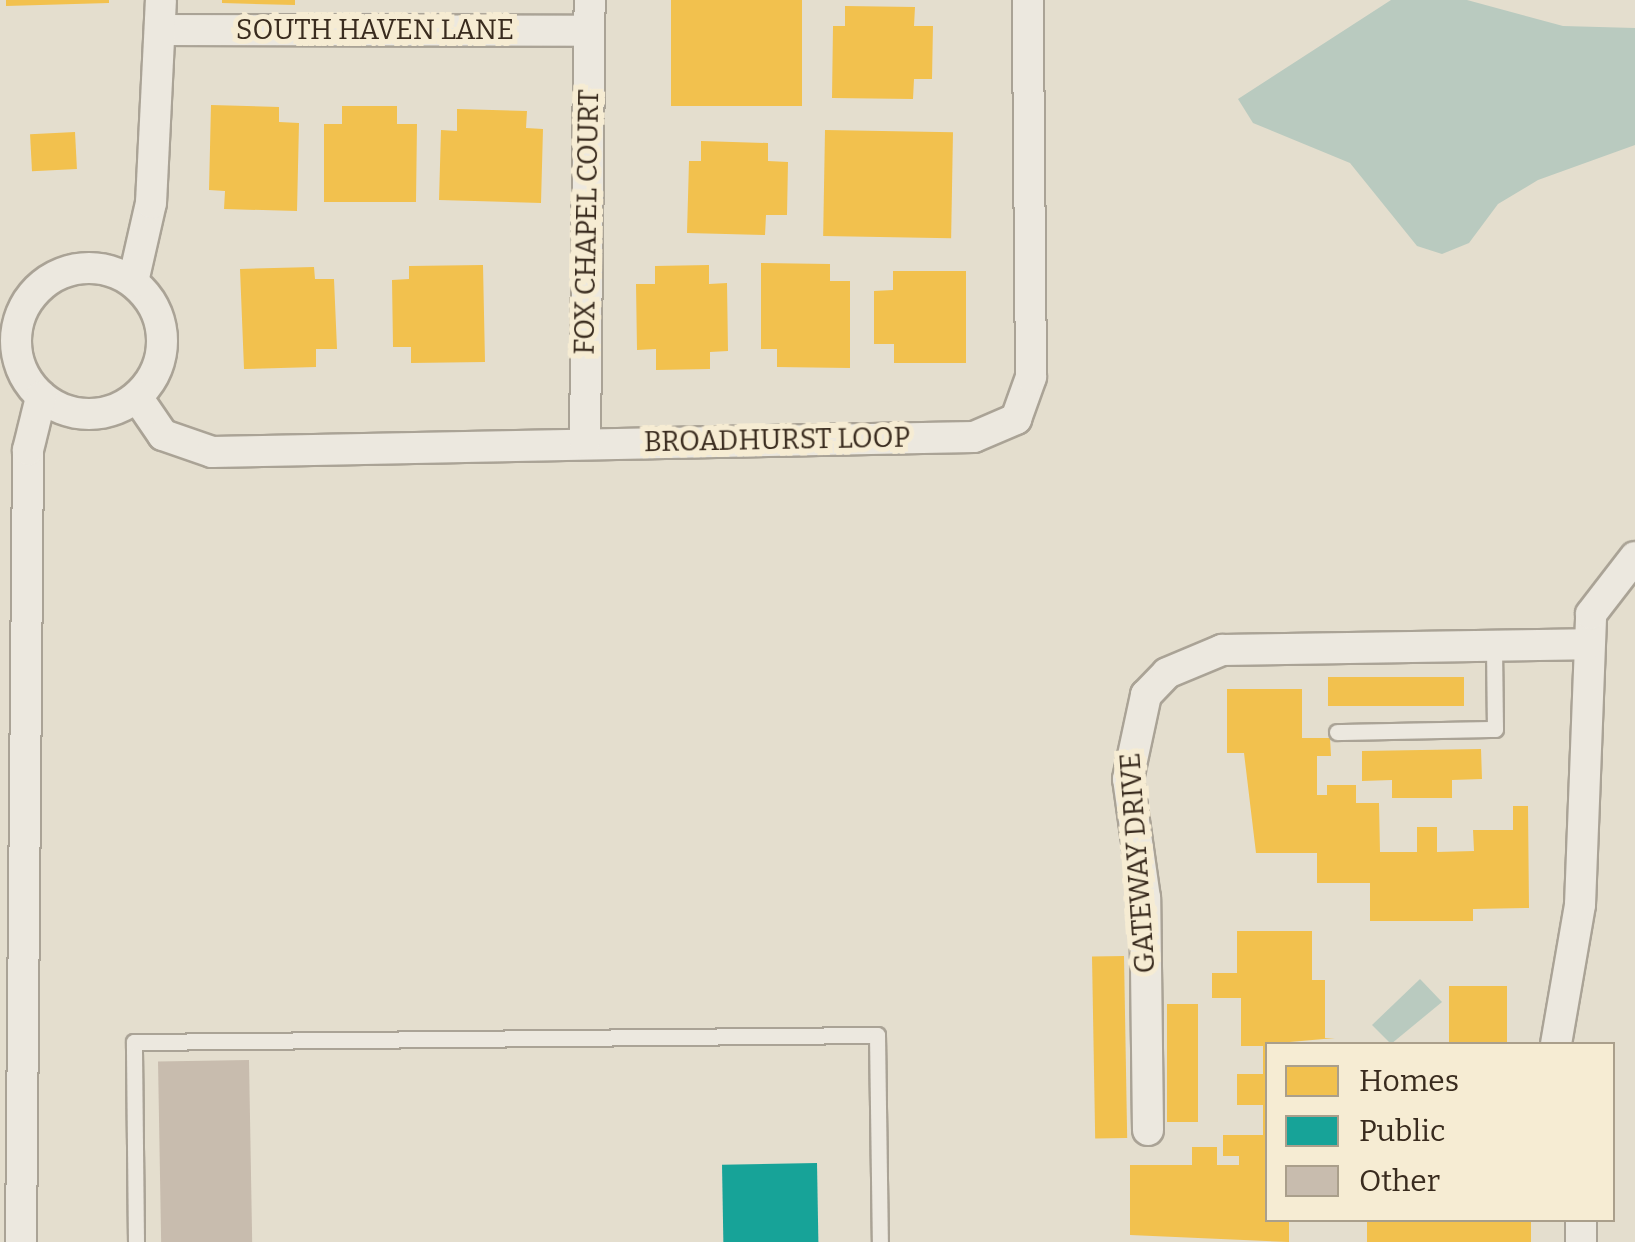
<!DOCTYPE html>
<html>
<head>
<meta charset="utf-8">
<style>
	body { margin:0 }
	#map { position:relative; width:1635px; height:1242px; overflow:hidden; background:#e4dece; font-family:Bitter,serif }
	div>[style] { position:absolute }
	.water>* { inset:0; background:#b9cabf }
	.homes>* { inset:0; background:#f2c14e; transform-origin:0 0 }
	.public>* { inset:0; background:#17a398; transform-origin:0 0 }
	.building>* { inset:0; background:#c8bcae; transform-origin:0 0 }
	.roads { filter:drop-shadow(2px 0 #aaa396) drop-shadow(-2px 0 #aaa396) drop-shadow(0 2px #aaa396) drop-shadow(0 -2px #aaa396) }
	.lane>* { height:15px; margin:-7.5px; padding:0 7.5px; transform-origin:7.5px; border-radius:7.5px; background:#ece8df }
	.street>* { height:30px; margin:-15px; padding:0 15px; transform-origin:15px; border-radius:15px; background:#ece8df }
	.street>.ring { margin:-15px; padding:0; box-sizing:content-box; background:none; border:30px solid #ece8df; border-radius:50% }
	span { translate:-50% -50%; white-space:nowrap; text-align:center; line-height:1.15; -webkit-text-stroke:10px #f6ecd3; paint-order:stroke }
	.street-label { font-size:28px; color:#392b1e }
	.legend { position:absolute; left:1265px; top:1042px; width:350px; height:180px; box-sizing:border-box; background:#f6ecd3; border:2px solid #aa9f8b; margin:0; padding:12px 18px; list-style:none; font-size:30px; color:#392b1e }
	.legend li { display:flex; align-items:center; gap:20px; height:50px }
	.legend b { width:50px; border:2px solid #aa9f8b }
</style>
</head>
<body>
<div id="map">
	<div class="water">
		<div style="clip-path:polygon(1391px 0,1467px 0,1563px 26px,1635px 28px,1635px 145px,1538px 180px,1498px 204px,1469px 243px,1442px 254px,1417px 246px,1350px 163px,1253px 123px,1238px 99px)"></div>
		<div style="clip-path:polygon(1420px 979px,1442px 1002px,1391px 1044px,1372px 1025px)"></div>
	</div>
	<div class="homes">
		<div style="clip-path:polygon(6px 0,109px 0,109px 3px,6px 6px)"></div>
		<div style="clip-path:polygon(222px 0,295px 0,295px 5px,222px 3px)"></div>
		<div style="left:671px;top:0;width:131px;height:106px"></div>
		<div style="clip-path:polygon(845px 6px,915px 7px,914px 26px,933px 26px,932px 79px,914px 79px,913px 99px,832px 98px,833px 26px,845px 26px)"></div>
		<div style="clip-path:polygon(211px 105px,279px 107px,279px 122px,299px 123px,297px 211px,224px 209px,225px 191px,209px 190px)"></div>
		<div style="clip-path:polygon(342px 106px,397px 106px,397px 124px,417px 124px,416px 202px,324px 202px,324px 124px,342px 124px)"></div>
		<div style="clip-path:polygon(457px 109px,527px 111px,526px 128px,543px 129px,541px 203px,439px 200px,441px 130px,457px 131px)"></div>
		<div style="left:825px;top:130px;width:128px;height:106px;rotate:1deg"></div>
		<div style="left:75px;top:132px;width:37px;height:45px;rotate:87deg"></div>
		<div style="clip-path:polygon(701px 141px,768px 143px,768px 161px,788px 162px,787px 215px,766px 215px,765px 235px,687px 233px,689px 161px,701px 161px)"></div>
		<div style="clip-path:polygon(761px 263px,830px 264px,830px 281px,850px 281px,850px 368px,777px 367px,777px 349px,761px 349px)"></div>
		<div style="clip-path:polygon(483px 265px,485px 362px,411px 363px,411px 347px,393px 347px,392px 280px,409px 279px,409px 266px)"></div>
		<div style="clip-path:polygon(709px 265px,709px 284px,727px 283px,728px 351px,710px 352px,710px 369px,656px 370px,656px 349px,637px 350px,636px 284px,655px 284px,655px 266px)"></div>
		<div style="clip-path:polygon(314px 267px,315px 279px,334px 279px,337px 349px,316px 349px,316px 367px,244px 369px,240px 269px)"></div>
		<div style="clip-path:polygon(893px 271px,966px 271px,966px 363px,894px 363px,894px 344px,874px 344px,874px 291px,893px 290px)"></div>
		<div style="left:1464px;top:677px;width:29px;height:136px;rotate:90deg"></div>
		<div style="clip-path:polygon(1227px 689px,1302px 689px,1302px 738px,1330px 738px,1331px 756px,1317px 756px,1317px 795px,1327px 795px,1327px 785px,1356px 785px,1356px 803px,1379px 803px,1380px 852px,1417px 852px,1417px 827px,1437px 827px,1437px 852px,1474px 851px,1473px 830px,1513px 830px,1513px 806px,1528px 806px,1529px 908px,1473px 909px,1473px 921px,1370px 921px,1370px 883px,1317px 883px,1317px 853px,1256px 853px,1244px 753px,1227px 753px)"></div>
		<div style="clip-path:polygon(1481px 749px,1482px 779px,1452px 780px,1452px 798px,1392px 798px,1392px 780px,1362px 781px,1362px 751px)"></div>
		<div style="clip-path:polygon(1237px 931px,1312px 931px,1312px 980px,1325px 980px,1325px 1038px,1335px 1038px,1268px 1044px,1268px 1220px,1289px 1220px,1289px 1242px,1130px 1235px,1130px 1165px,1192px 1165px,1192px 1147px,1217px 1147px,1217px 1165px,1239px 1165px,1239px 1156px,1223px 1156px,1223px 1135px,1263px 1135px,1263px 1105px,1237px 1105px,1237px 1074px,1263px 1074px,1263px 1046px,1241px 1046px,1241px 998px,1212px 998px,1212px 973px,1237px 973px)"></div>
		<div style="left:1124px;top:956px;width:182px;height:32px;rotate:89deg"></div>
		<div style="left:1449px;top:986px;width:58px;height:58px"></div>
		<div style="left:1167px;top:1004px;width:31px;height:118px"></div>
		<div style="left:1367px;top:1220px;width:164px;height:22px"></div>
	</div>
	<div class="public">
		<div style="left:817px;top:1163px;width:79px;height:95px;rotate:89deg"></div>
	</div>
	<div class="building">
		<div style="left:249px;top:1060px;width:182px;height:91px;rotate:89deg"></div>
	</div>
	<div class="roads">
		<div class="lane">
			<div style="left:1337px;top:732px;width:158px;rotate:-1.1deg"></div>
			<div style="left:1495px;top:729px;width:83px;rotate:-90.7deg"></div>
			<div style="left:136px;top:1242px;width:200px;rotate:-90.6deg"></div>
			<div style="left:134px;top:1042px;width:743px;rotate:-0.54deg"></div>
			<div style="left:877px;top:1035px;width:207px;rotate:89.2deg"></div>
		</div>
		<div class="street">
			<div style="left:161px;top:30px;width:428px;rotate:0.1deg"></div>
			<div class="ring" style="left:16px;top:268px;width:116px;height:116px"></div>
			<div style="left:133px;top:282px;width:81px;rotate:-77.2deg"></div>
			<div style="left:151px;top:203px;width:203px;rotate:-87.2deg"></div>
			<div style="left:137px;top:397px;width:46px;rotate:55.6deg"></div>
			<div style="left:163px;top:435px;width:52px;rotate:19.1deg"></div>
			<div style="left:212px;top:452px;width:762px;rotate:-1.13deg"></div>
			<div style="left:974px;top:437px;width:46px;rotate:-23.2deg"></div>
			<div style="left:1016px;top:419px;width:45px;rotate:-70.3deg"></div>
			<div style="left:1031px;top:377px;width:377px;rotate:-90.5deg"></div>
			<div style="left:585px;top:443px;width:443px;rotate:-89.4deg"></div>
			<div style="left:1556px;top:1044px;width:141px;rotate:-80.2deg"></div>
			<div style="left:1580px;top:905px;width:291px;rotate:-87.8deg"></div>
			<div style="left:1591px;top:614px;width:72px;rotate:-52.3deg"></div>
			<div style="left:1148px;top:1130px;width:232px;rotate:-90.7deg"></div>
			<div style="left:1145px;top:898px;width:120px;rotate:-98.1deg"></div>
			<div style="left:1128px;top:779px;width:86px;rotate:-77.9deg"></div>
			<div style="left:1146px;top:695px;width:30px;rotate:-46deg"></div>
			<div style="left:1167px;top:673px;width:60px;rotate:-22.7deg"></div>
			<div style="left:1222px;top:650px;width:364px;rotate:-0.9deg"></div>
			<div style="left:21px;top:1242px;width:792px;rotate:-89.49deg"></div>
			<div style="left:28px;top:450px;width:55px;rotate:-76.2deg"></div>
			<div style="left:1581px;top:1242px;width:22px;rotate:-90deg"></div>
		</div>
	</div>
	<div class="street-label">
		<span style="left:375px;top:30px">SOUTH HAVEN LANE</span>
		<span style="left:587px;top:222px;rotate:-89deg">FOX CHAPEL COURT</span>
		<span style="left:777px;top:440px;rotate:-1deg">BROADHURST LOOP</span>
		<span style="left:1138px;top:863px;rotate:-94deg">GATEWAY DRIVE</span>
	</div>
	<ul class="legend">
	<li><b style="height:28px;background:#f2c14e"></b>Homes</li>
	<li><b style="height:28px;background:#17a398"></b>Public</li>
	<li><b style="height:28px;background:#c8bcae"></b>Other</li>
	</ul>
</div>
</body>
</html>
